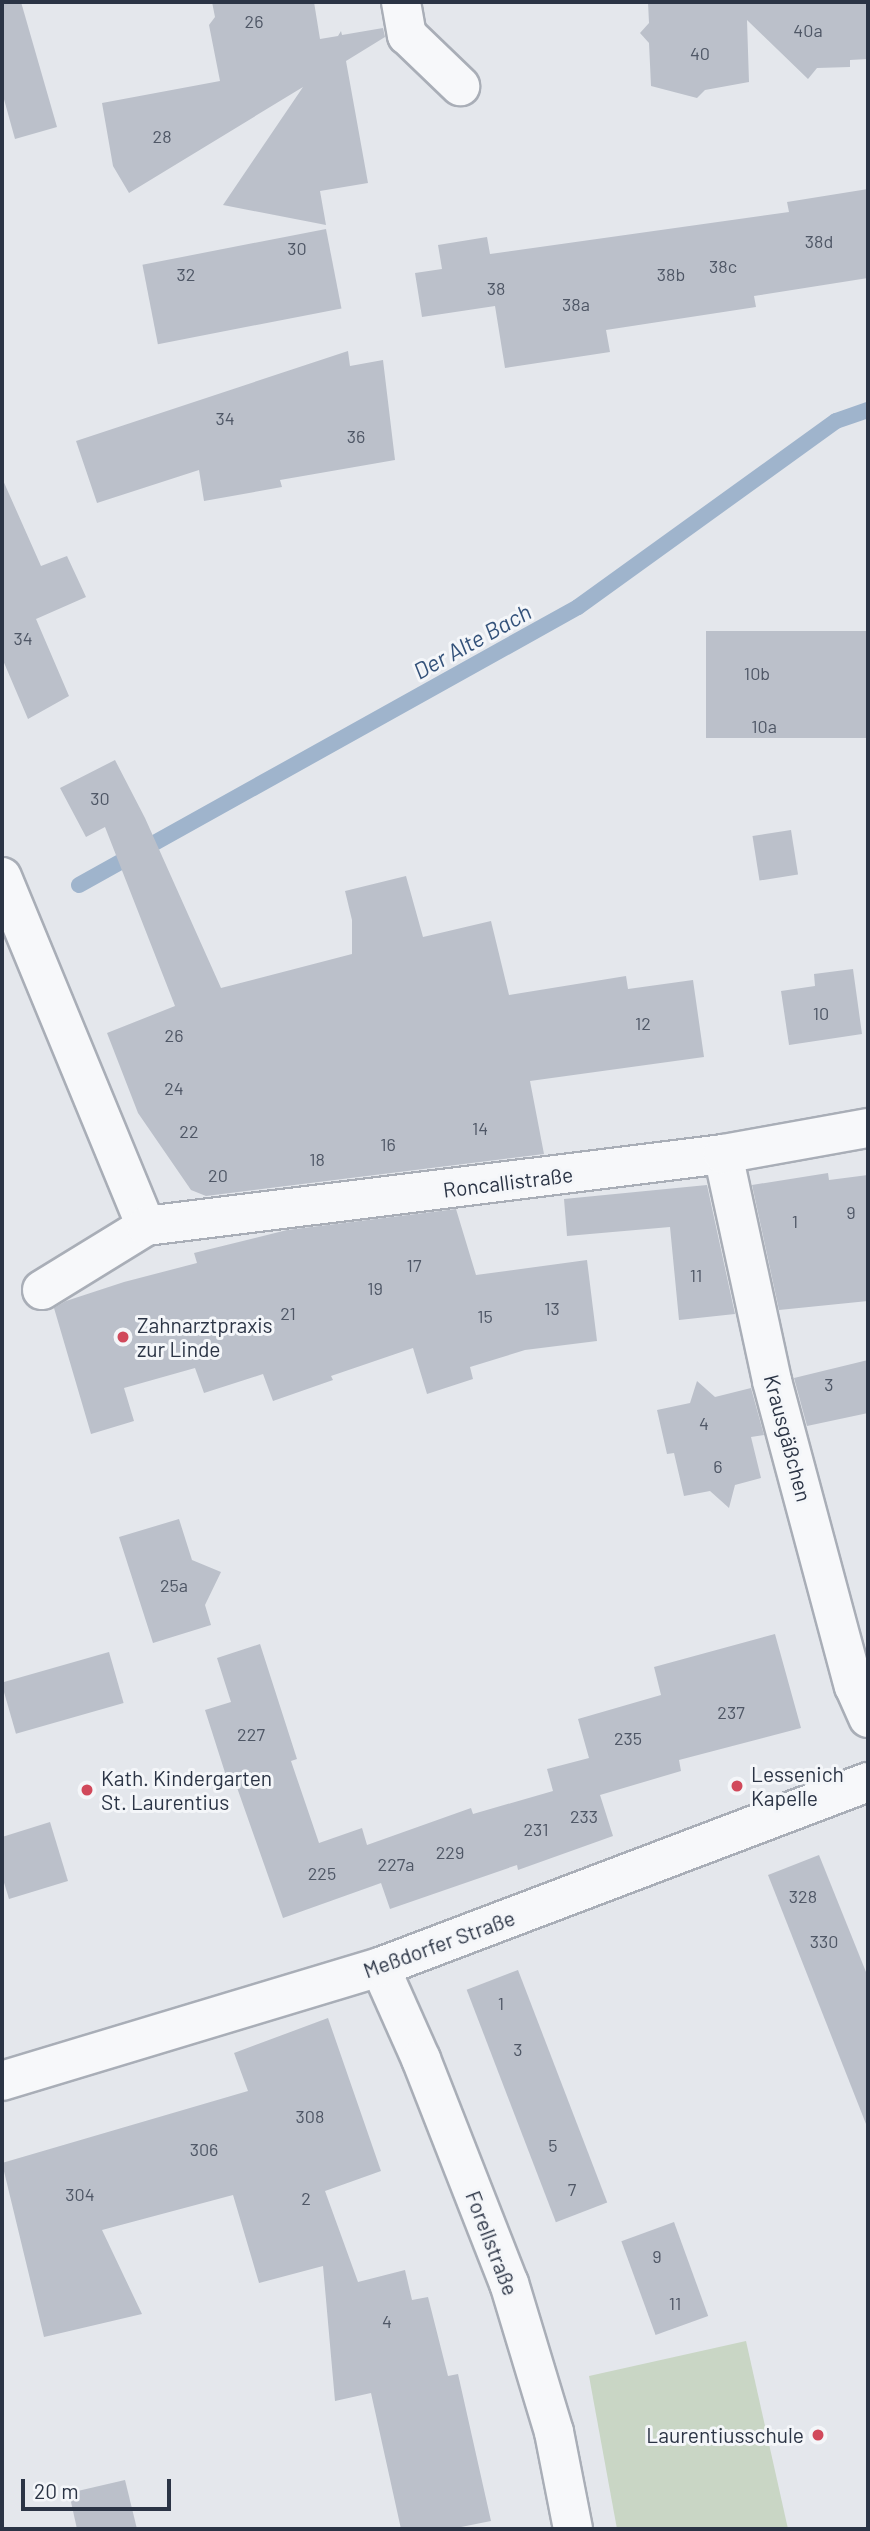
<!DOCTYPE html>
<html>
<head>
<meta charset="utf-8">
<style>
	body { margin:0 }
	#map { position:relative; width:870px; height:2531px; overflow:hidden; background:#e4e7ec; font-family:Barlow,sans-serif }
	div>[style] { position:absolute }
	.green>* { inset:0; background:#c9d6c5 }
	.stream>* { height:16px; margin:-8px; padding:0 8px; transform-origin:8px; border-radius:8px; background:#9fb4cc }
	.building>* { inset:0; background:#bbc0ca; transform-origin:0 0 }
	.roads { filter:drop-shadow(2px 0 #a9aeb7) drop-shadow(-2px 0 #a9aeb7) drop-shadow(0 2px #a9aeb7) drop-shadow(0 -2px #a9aeb7) }
	.minor>* { height:38px; margin:-19px; padding:0 19px; transform-origin:19px; border-radius:19px; background:#f7f8fa }
	.tertiary>* { height:38px; margin:-19px; padding:0 19px; transform-origin:19px; border-radius:19px; background:#f7f8fa }
	.dots>* { width:19px; height:19px; translate:-50% -50%; box-sizing:border-box; border:4px solid #f4f6f9; border-radius:50% }
	span { translate:-50% -50%; white-space:nowrap; text-align:center; line-height:1.15; -webkit-text-stroke:6px #f4f6f9; paint-order:stroke }
	.number-label { font-size:18px; color:#4f5766 }
	.number-label span { -webkit-text-stroke-width:0 }
	.street-label { font-size:21px; color:#2b3445 }
	.poi-label { font-size:21px; color:#2b3445 }
	.left { translate:0 -50%; text-align:left }
	.right { translate:-100% -50%; text-align:right }
	.water-label { font-size:23px; color:#34527a; font-style:italic }
	.frame { position:absolute; inset:0; border:4px solid #2b3445; pointer-events:none }
	.scale { position:absolute; left:21px; top:2479px; width:150px; height:32px; box-sizing:border-box; border:4px solid #2b3445; border-top:0; padding-left:9px; font-size:21px; line-height:24px; white-space:nowrap; color:#2b3445; -webkit-text-stroke:5px #f4f6f9; paint-order:stroke }
</style>
</head>
<body>
<div id="map">
	<div class="green">
		<div style="clip-path:polygon(746px 2341px,788px 2529px,617px 2529px,589px 2376px)"></div>
	</div>
	<div class="stream">
		<div style="left:79px;top:885px;width:571px;rotate:-29.12deg"></div>
		<div style="left:578px;top:607px;width:318px;rotate:-35.8deg"></div>
		<div style="left:836px;top:421px;width:34px;rotate:-19deg"></div>
	</div>
	<div class="building">
		<div style="clip-path:polygon(2px 2px,21px 2px,57px 127px,15px 139px,2px 92px)"></div>
		<div style="clip-path:polygon(212px 2px,314px 2px,320px 39px,338px 36px,341px 31px,342px 35px,383px 28px,385px 37px,346px 61px,368px 183px,320px 191px,326px 225px,223px 205px,303px 87px,129px 193px,113px 166px,102px 103px,220px 81px,209px 25px,215px 17px)"></div>
		<div style="clip-path:polygon(648px 2px,868px 2px,868px 59px,850px 60px,850px 67px,817px 68px,808px 79px,747px 20px,749px 82px,705px 90px,697px 98px,651px 86px,649px 43px,640px 33px,649px 23px)"></div>
		<div style="clip-path:polygon(868px 189px,868px 278px,754px 296px,756px 307px,606px 330px,610px 352px,505px 368px,495px 306px,422px 317px,415px 273px,442px 269px,438px 245px,487px 237px,490px 254px,789px 212px,787px 202px)"></div>
		<div style="left:326px;top:229px;width:81px;height:187px;rotate:79deg"></div>
		<div style="clip-path:polygon(348px 351px,350px 366px,383px 360px,395px 460px,280px 480px,282px 487px,204px 501px,199px 470px,97px 503px,76px 441px)"></div>
		<div style="clip-path:polygon(2px 478px,41px 566px,67px 556px,86px 597px,36px 619px,69px 696px,28px 719px,2px 658px)"></div>
		<div style="left:868px;top:631px;width:107px;height:162px;rotate:90deg"></div>
		<div style="clip-path:polygon(115px 760px,145px 818px,221px 988px,352px 954px,352px 920px,345px 891px,406px 876px,423px 937px,491px 921px,509px 995px,626px 976px,628px 989px,693px 980px,704px 1057px,530px 1081px,544px 1154px,206px 1196px,191px 1190px,138px 1113px,107px 1033px,175px 1006px,105px 827px,86px 837px,60px 788px)"></div>
		<div style="left:791px;top:830px;width:45px;height:39px;rotate:81deg"></div>
		<div style="clip-path:polygon(853px 969px,862px 1034px,789px 1045px,781px 991px,815px 986px,814px 974px)"></div>
		<div style="clip-path:polygon(828px 1173px,829px 1180px,868px 1175px,868px 1301px,779px 1310px,752px 1185px)"></div>
		<div style="clip-path:polygon(707px 1185px,735px 1314px,679px 1320px,670px 1227px,567px 1236px,564px 1199px)"></div>
		<div style="clip-path:polygon(456px 1209px,476px 1275px,587px 1260px,597px 1341px,525px 1350px,470px 1367px,473px 1379px,427px 1394px,413px 1348px,331px 1376px,333px 1380px,273px 1401px,263px 1374px,204px 1393px,195px 1368px,124px 1388px,134px 1421px,91px 1434px,54px 1308px,66px 1301px,124px 1282px,197px 1263px,194px 1253px,287px 1230px)"></div>
		<div style="clip-path:polygon(868px 1360px,868px 1413px,807px 1426px,794px 1378px)"></div>
		<div style="clip-path:polygon(697px 1381px,715px 1397px,751px 1388px,764px 1435px,751px 1437px,761px 1478px,735px 1485px,729px 1508px,710px 1491px,684px 1496px,674px 1453px,667px 1454px,657px 1410px,690px 1403px)"></div>
		<div style="clip-path:polygon(179px 1519px,192px 1560px,221px 1572px,205px 1605px,211px 1625px,153px 1643px,119px 1537px)"></div>
		<div style="clip-path:polygon(775px 1634px,801px 1728px,679px 1760px,681px 1771px,600px 1795px,613px 1836px,518px 1870px,517px 1865px,390px 1909px,381px 1883px,283px 1918px,234px 1779px,228px 1782px,205px 1710px,231px 1702px,217px 1658px,260px 1644px,297px 1759px,291px 1761px,319px 1843px,362px 1828px,367px 1845px,471px 1808px,473px 1814px,553px 1791px,547px 1769px,589px 1758px,578px 1719px,661px 1695px,654px 1667px)"></div>
		<div style="left:109px;top:1652px;width:53px;height:112px;rotate:74deg"></div>
		<div style="clip-path:polygon(50px 1822px,68px 1881px,9px 1899px,2px 1876px,2px 1837px)"></div>
		<div style="clip-path:polygon(819px 1855px,868px 1977px,868px 2123px,866px 2124px,768px 1875px)"></div>
		<div style="left:518px;top:1970px;width:249px;height:55px;rotate:69deg"></div>
		<div style="clip-path:polygon(328px 2018px,381px 2171px,325px 2191px,358px 2282px,405px 2270px,412px 2300px,428px 2297px,448px 2376px,458px 2374px,491px 2521px,451px 2529px,401px 2529px,371px 2393px,335px 2401px,323px 2266px,259px 2283px,233px 2195px,102px 2230px,142px 2314px,44px 2337px,2px 2163px,248px 2091px,234px 2053px)"></div>
		<div style="left:674px;top:2222px;width:100px;height:56px;rotate:70deg"></div>
		<div style="clip-path:polygon(125px 2480px,137px 2529px,77px 2529px,69px 2493px)"></div>
	</div>
	<div class="roads">
		<div class="minor">
			<div style="left:401px;top:2px;width:34px;rotate:80deg"></div>
			<div style="left:407px;top:35px;width:74px;rotate:43.9deg"></div>
			<div style="left:2px;top:877px;width:378px;rotate:67.6deg"></div>
			<div style="left:723px;top:1154px;width:232px;rotate:77.8deg"></div>
			<div style="left:772px;top:1381px;width:316px;rotate:75deg"></div>
			<div style="left:854px;top:1686px;width:35px;rotate:66deg"></div>
			<div style="left:42px;top:1290px;width:122px;rotate:-31.6deg"></div>
			<div style="left:146px;top:1226px;width:581px;rotate:-7.11deg"></div>
			<div style="left:723px;top:1154px;width:147px;rotate:-10.2deg"></div>
			<div style="left:380px;top:1967px;width:101px;rotate:66deg"></div>
			<div style="left:421px;top:2059px;width:241px;rotate:68.6deg"></div>
			<div style="left:509px;top:2283px;width:156px;rotate:73.2deg"></div>
			<div style="left:554px;top:2432px;width:99px;rotate:78.9deg"></div>
		</div>
		<div class="tertiary">
			<div style="left:2px;top:2081px;width:395px;rotate:-16.8deg"></div>
			<div style="left:380px;top:1967px;width:522px;rotate:-20.76deg"></div>
		</div>
	</div>
	<div class="dots">
		<div style="left:123px;top:1337px;background:#d1495b"></div>
		<div style="left:737px;top:1786px;background:#d1495b"></div>
		<div style="left:87px;top:1790px;background:#d1495b"></div>
		<div style="left:818px;top:2435px;background:#d1495b"></div>
	</div>
	<div class="number-label">
		<span style="left:254px;top:21px">26</span>
		<span style="left:808px;top:30px">40a</span>
		<span style="left:700px;top:53px">40</span>
		<span style="left:162px;top:136px">28</span>
		<span style="left:819px;top:241px">38d</span>
		<span style="left:297px;top:248px">30</span>
		<span style="left:723px;top:266px">38c</span>
		<span style="left:186px;top:274px">32</span>
		<span style="left:671px;top:274px">38b</span>
		<span style="left:496px;top:288px">38</span>
		<span style="left:576px;top:304px">38a</span>
		<span style="left:225px;top:418px">34</span>
		<span style="left:356px;top:436px">36</span>
		<span style="left:23px;top:638px">34</span>
		<span style="left:757px;top:673px">10b</span>
		<span style="left:764px;top:726px">10a</span>
		<span style="left:100px;top:798px">30</span>
		<span style="left:821px;top:1013px">10</span>
		<span style="left:643px;top:1023px">12</span>
		<span style="left:174px;top:1035px">26</span>
		<span style="left:174px;top:1088px">24</span>
		<span style="left:480px;top:1128px">14</span>
		<span style="left:189px;top:1131px">22</span>
		<span style="left:388px;top:1144px">16</span>
		<span style="left:317px;top:1159px">18</span>
		<span style="left:218px;top:1175px">20</span>
		<span style="left:851px;top:1212px">9</span>
		<span style="left:795px;top:1221px">1</span>
		<span style="left:414px;top:1265px">17</span>
		<span style="left:696px;top:1275px">11</span>
		<span style="left:375px;top:1288px">19</span>
		<span style="left:552px;top:1308px">13</span>
		<span style="left:288px;top:1313px">21</span>
		<span style="left:485px;top:1316px">15</span>
		<span style="left:829px;top:1384px">3</span>
		<span style="left:704px;top:1423px">4</span>
		<span style="left:718px;top:1466px">6</span>
		<span style="left:174px;top:1585px">25a</span>
		<span style="left:731px;top:1712px">237</span>
		<span style="left:251px;top:1734px">227</span>
		<span style="left:628px;top:1738px">235</span>
		<span style="left:584px;top:1816px">233</span>
		<span style="left:536px;top:1829px">231</span>
		<span style="left:450px;top:1852px">229</span>
		<span style="left:396px;top:1864px">227a</span>
		<span style="left:322px;top:1873px">225</span>
		<span style="left:803px;top:1896px">328</span>
		<span style="left:824px;top:1941px">330</span>
		<span style="left:501px;top:2003px">1</span>
		<span style="left:518px;top:2049px">3</span>
		<span style="left:310px;top:2116px">308</span>
		<span style="left:553px;top:2145px">5</span>
		<span style="left:204px;top:2149px">306</span>
		<span style="left:572px;top:2189px">7</span>
		<span style="left:80px;top:2194px">304</span>
		<span style="left:306px;top:2198px">2</span>
		<span style="left:657px;top:2256px">9</span>
		<span style="left:675px;top:2303px">11</span>
		<span style="left:387px;top:2321px">4</span>
	</div>
	<div class="street-label">
		<span style="left:508px;top:1182px;rotate:-7deg">Roncallistraße</span>
		<span style="left:788px;top:1438px;rotate:75deg">Krausgäßchen</span>
		<span style="left:439px;top:1944px;rotate:-20deg">Meßdorfer Straße</span>
		<span style="left:492px;top:2243px;rotate:69deg">Forellstraße</span>
	</div>
	<div class="poi-label">
		<span class="left" style="left:137px;top:1337px">Zahnarztpraxis<br>zur Linde</span>
		<span class="left" style="left:751px;top:1786px">Lessenich<br>Kapelle</span>
		<span class="left" style="left:101px;top:1790px">Kath. Kindergarten<br>St. Laurentius</span>
		<span class="right" style="left:804px;top:2435px">Laurentiusschule</span>
	</div>
	<div class="water-label">
		<span style="left:472px;top:641px;rotate:-29deg">Der Alte Bach</span>
	</div>
	<div class="frame"></div>
	<div class="scale">20 m</div>
</div>
</body>
</html>
